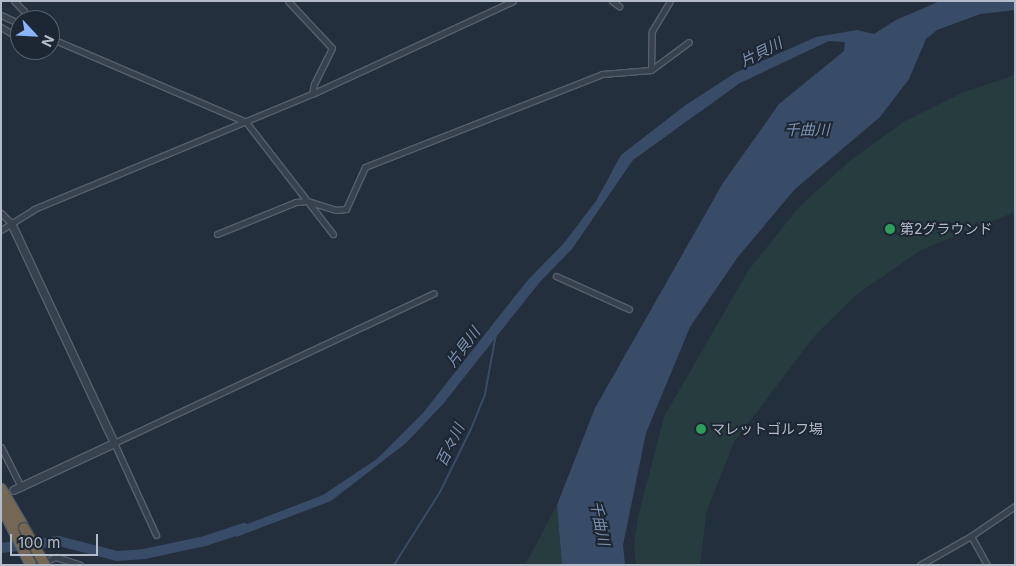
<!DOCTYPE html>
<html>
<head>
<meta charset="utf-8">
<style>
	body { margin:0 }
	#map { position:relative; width:1016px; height:566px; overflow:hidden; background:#242f3e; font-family:Inter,"Noto Sans JP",sans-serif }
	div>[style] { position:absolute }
	.green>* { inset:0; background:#263c3f }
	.water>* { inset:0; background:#394c67 }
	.stream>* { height:2px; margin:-1px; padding:0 1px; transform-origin:1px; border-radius:1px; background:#394c67 }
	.river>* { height:10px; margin:-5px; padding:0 5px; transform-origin:5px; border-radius:5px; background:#394c67 }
	.roads { filter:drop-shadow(1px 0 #565f6c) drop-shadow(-1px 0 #565f6c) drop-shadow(0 1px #565f6c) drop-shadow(0 -1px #565f6c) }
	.minor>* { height:5px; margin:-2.5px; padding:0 2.5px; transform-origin:2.5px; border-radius:2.5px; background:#38414e }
	.tertiary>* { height:7px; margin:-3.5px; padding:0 3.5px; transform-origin:3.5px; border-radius:3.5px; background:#38414e }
	.motorway>* { height:10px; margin:-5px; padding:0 5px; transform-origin:5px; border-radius:5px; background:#746855 }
	.bridges { filter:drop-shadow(1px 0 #434c59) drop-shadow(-1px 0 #434c59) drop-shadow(0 1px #434c59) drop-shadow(0 -1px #434c59) }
	.motorway-bridge>* { height:10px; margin:-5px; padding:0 5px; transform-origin:5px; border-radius:5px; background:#746855 }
	.dots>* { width:14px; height:14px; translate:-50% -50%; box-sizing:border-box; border:2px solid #1d2633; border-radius:50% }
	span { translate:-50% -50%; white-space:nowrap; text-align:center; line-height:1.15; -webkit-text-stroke:4px #1d2633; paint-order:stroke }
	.poi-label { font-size:14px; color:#b4bcc9 }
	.left { translate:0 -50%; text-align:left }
	.water-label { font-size:15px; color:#7c92b1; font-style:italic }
	.frame { position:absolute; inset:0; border:2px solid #b4bcc9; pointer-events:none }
	.north { position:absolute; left:10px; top:10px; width:50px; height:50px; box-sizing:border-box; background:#1d2633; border:1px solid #59626f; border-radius:50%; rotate:115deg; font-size:14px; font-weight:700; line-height:20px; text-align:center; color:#b4bcc9 }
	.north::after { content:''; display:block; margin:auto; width:18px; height:22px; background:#8ab4f8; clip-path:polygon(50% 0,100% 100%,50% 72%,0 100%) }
	.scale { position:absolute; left:10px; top:534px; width:88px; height:22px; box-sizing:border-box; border:2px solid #b4bcc9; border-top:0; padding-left:6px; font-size:15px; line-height:18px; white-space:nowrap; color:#b4bcc9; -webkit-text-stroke:4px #1d2633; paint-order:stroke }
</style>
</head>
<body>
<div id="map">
	<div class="green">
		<div style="clip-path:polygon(1015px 75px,1015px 212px,921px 250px,856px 295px,816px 334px,734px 442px,707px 510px,700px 565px,636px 565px,634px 545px,638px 517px,664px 417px,748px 271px,799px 207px,852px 159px,905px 121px,964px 92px)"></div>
		<div style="clip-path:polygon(557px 505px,562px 565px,525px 565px)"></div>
	</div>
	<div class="water">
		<div style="clip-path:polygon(940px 1px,1015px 1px,1015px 10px,980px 14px,937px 30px,926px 39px,909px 79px,880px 117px,795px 189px,737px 258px,690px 327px,646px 433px,623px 545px,625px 565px,562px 565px,557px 505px,595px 408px,723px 183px,779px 104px,844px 51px,845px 42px,829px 41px,740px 83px,633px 160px,572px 249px,539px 283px,443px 404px,406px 443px,331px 501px,236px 537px,232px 530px,323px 495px,377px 459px,423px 413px,527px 281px,564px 243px,596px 201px,621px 155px,687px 104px,737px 72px,816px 37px,857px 30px,874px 34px,896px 20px)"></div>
	</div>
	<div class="stream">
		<div style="left:394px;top:565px;width:86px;rotate:-57.8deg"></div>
		<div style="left:440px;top:492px;width:70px;rotate:-63.8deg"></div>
		<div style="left:471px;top:429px;width:38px;rotate:-68deg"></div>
		<div style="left:485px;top:394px;width:61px;rotate:-79.6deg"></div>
	</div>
	<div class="river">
		<div style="left:1px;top:548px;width:58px;rotate:-6.9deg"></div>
		<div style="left:59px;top:541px;width:60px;rotate:14.5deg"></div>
		<div style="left:117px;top:556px;width:27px;rotate:-4deg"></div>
		<div style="left:144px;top:554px;width:62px;rotate:-12deg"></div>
		<div style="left:205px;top:541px;width:41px;rotate:-18.4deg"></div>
	</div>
	<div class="roads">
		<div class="minor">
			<div style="left:14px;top:1px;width:14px;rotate:45deg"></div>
			<div style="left:24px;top:11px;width:9px;rotate:90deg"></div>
			<div style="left:288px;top:1px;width:64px;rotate:46.9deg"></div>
			<div style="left:332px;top:48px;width:40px;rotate:116.6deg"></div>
			<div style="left:314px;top:84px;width:10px;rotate:101deg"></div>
			<div style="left:612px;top:1px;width:9px;rotate:36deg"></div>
			<div style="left:1px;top:15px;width:21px;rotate:25deg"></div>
			<div style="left:1px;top:27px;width:13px;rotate:32deg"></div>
			<div style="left:12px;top:34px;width:9px;rotate:-32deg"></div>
			<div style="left:50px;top:38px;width:213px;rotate:23.2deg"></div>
			<div style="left:246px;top:122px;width:142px;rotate:52.2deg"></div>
			<div style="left:651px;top:70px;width:39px;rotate:-89deg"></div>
			<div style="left:652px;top:31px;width:35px;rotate:-59deg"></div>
			<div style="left:1px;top:213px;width:14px;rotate:45deg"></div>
			<div style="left:1px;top:230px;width:39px;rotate:-32deg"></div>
			<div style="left:34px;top:209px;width:301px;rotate:-22.5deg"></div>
			<div style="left:312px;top:94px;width:221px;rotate:-24.8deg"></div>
			<div style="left:217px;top:234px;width:85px;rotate:-22.1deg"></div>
			<div style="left:296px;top:202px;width:11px;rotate:-5deg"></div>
			<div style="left:307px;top:201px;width:30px;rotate:17deg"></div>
			<div style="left:336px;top:210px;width:10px;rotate:-6deg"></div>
			<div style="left:346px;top:209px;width:46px;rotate:-65.7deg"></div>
			<div style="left:365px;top:167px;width:255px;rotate:-21.4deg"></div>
			<div style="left:602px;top:74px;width:49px;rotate:-4.7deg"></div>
			<div style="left:651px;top:70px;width:47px;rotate:-36.4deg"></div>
			<div style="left:556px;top:276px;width:80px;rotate:24.3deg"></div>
			<div style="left:1px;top:447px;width:45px;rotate:63.4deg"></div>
			<div style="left:156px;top:535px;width:101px;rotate:-114.5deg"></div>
			<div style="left:114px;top:443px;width:353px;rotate:-25.1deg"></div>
			<div style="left:971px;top:536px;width:33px;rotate:61deg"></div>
			<div style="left:37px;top:565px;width:21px;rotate:-23deg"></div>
			<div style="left:56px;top:557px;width:25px;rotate:18deg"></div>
			<div style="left:920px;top:565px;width:59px;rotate:-29.6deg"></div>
			<div style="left:971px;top:536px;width:53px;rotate:-34.3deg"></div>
		</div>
		<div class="tertiary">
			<div style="left:11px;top:223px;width:243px;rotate:64.9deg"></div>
			<div style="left:114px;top:443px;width:111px;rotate:155deg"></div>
		</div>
		<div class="motorway">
			<div style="left:1px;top:489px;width:45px;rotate:59.5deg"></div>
			<div style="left:1px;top:505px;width:67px;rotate:63.4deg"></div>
		</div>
	</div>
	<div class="bridges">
		<div class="motorway-bridge">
			<div style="left:24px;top:528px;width:43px;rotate:60.4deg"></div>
		</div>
	</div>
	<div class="dots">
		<div style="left:890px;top:229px;background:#2e9e5b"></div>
		<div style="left:701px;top:429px;background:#2e9e5b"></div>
	</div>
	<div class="poi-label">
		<span class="left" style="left:900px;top:229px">第2グラウンド</span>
		<span class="left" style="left:711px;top:429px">マレットゴルフ場</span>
	</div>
	<div class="water-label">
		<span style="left:761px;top:52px;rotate:-27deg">片貝川</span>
		<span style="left:807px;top:130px">千曲川</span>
		<span style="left:463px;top:347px;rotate:-53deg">片貝川</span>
		<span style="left:450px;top:445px;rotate:-64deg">百々川</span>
		<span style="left:600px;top:523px;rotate:79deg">千曲川</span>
	</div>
	<div class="frame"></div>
	<div class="north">N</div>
	<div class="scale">100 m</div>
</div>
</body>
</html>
